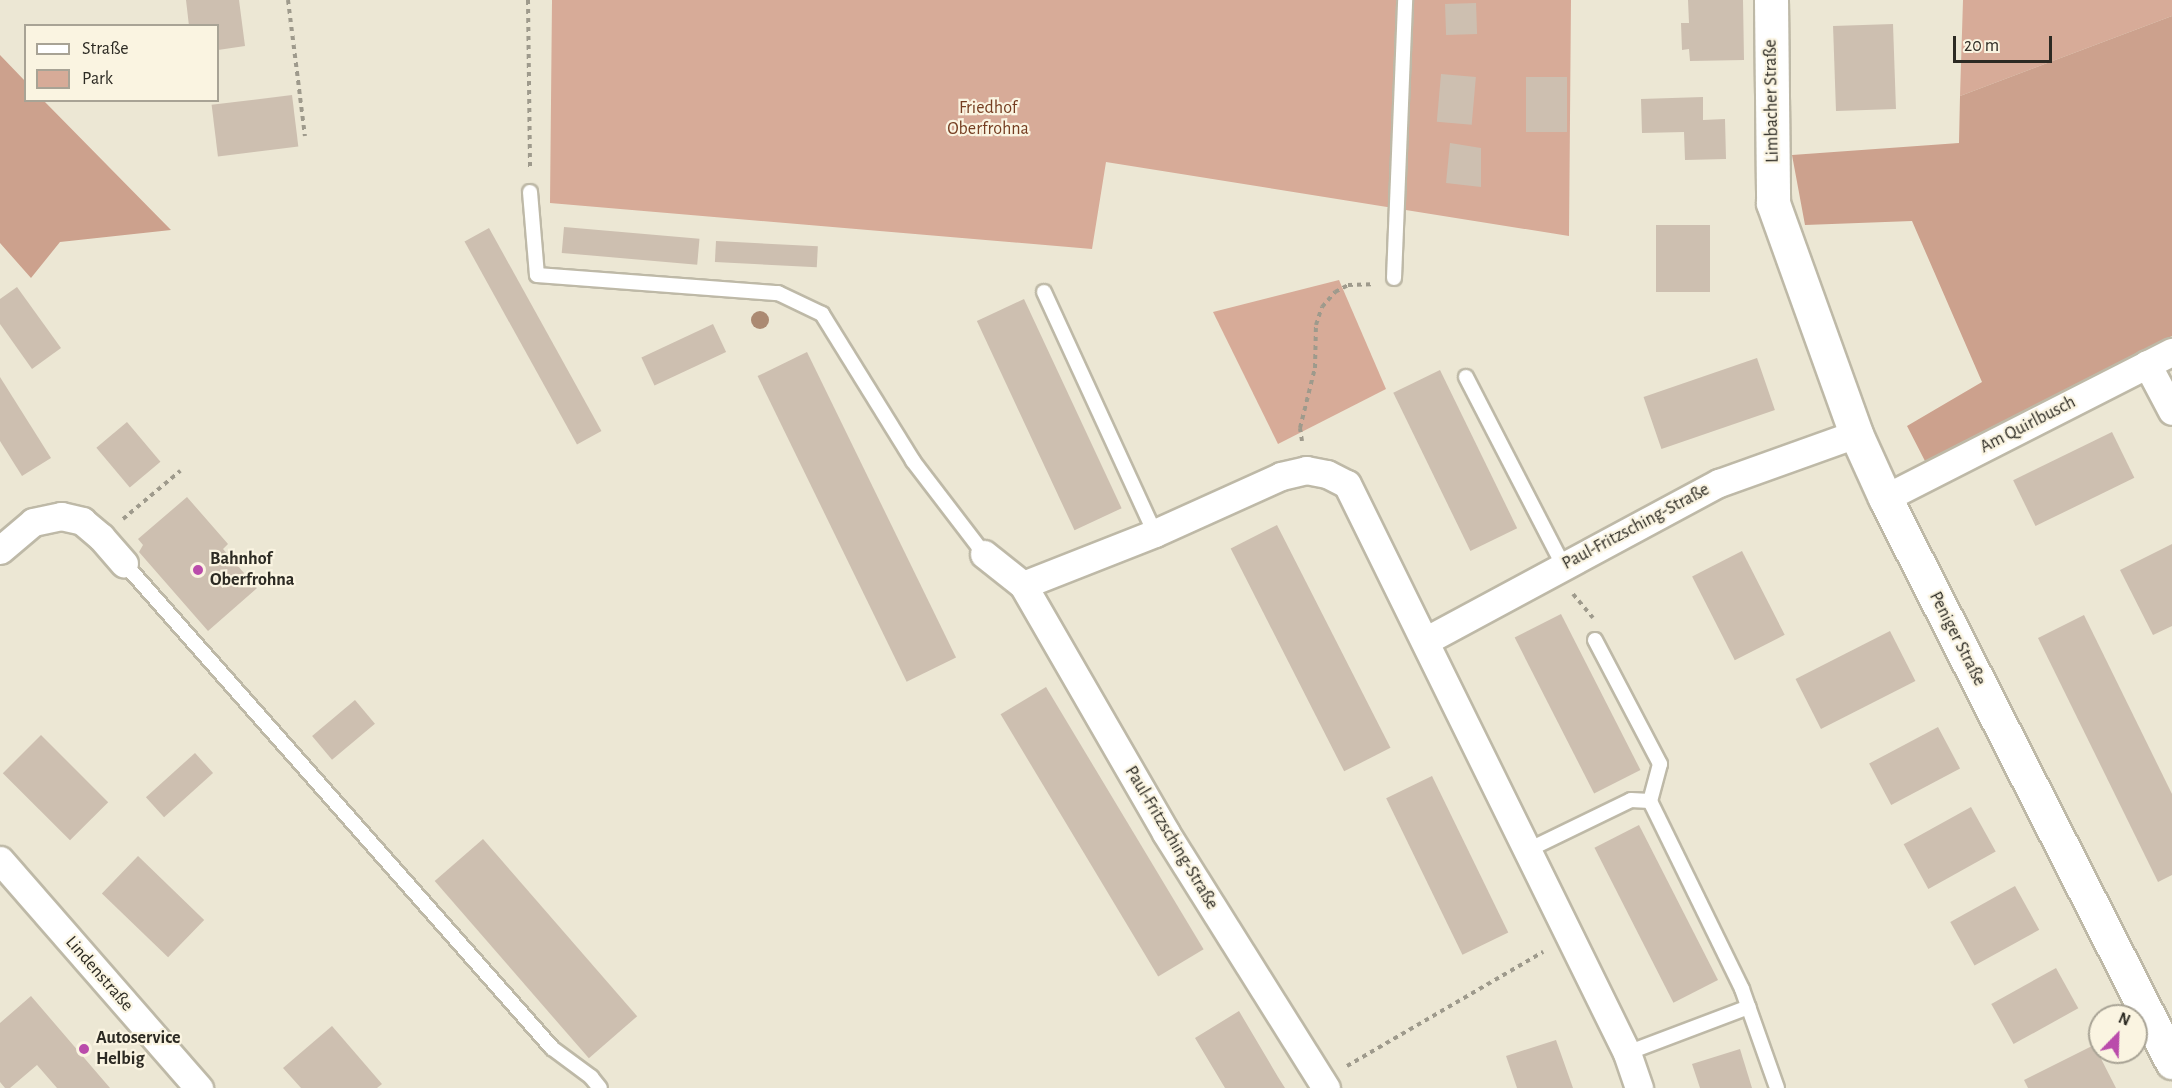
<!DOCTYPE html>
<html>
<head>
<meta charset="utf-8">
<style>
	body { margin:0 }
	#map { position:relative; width:2172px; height:1088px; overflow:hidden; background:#ece7d4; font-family:"Alegreya Sans",sans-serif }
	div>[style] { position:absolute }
	.green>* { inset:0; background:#d7ab98 }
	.forest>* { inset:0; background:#cca18d }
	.building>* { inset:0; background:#cdbfb0; transform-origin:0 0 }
	.path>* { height:4px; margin-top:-2px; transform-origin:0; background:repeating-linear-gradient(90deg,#9e9a8c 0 4.5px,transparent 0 9px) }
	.roads { filter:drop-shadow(2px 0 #beb9a7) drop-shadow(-2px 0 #beb9a7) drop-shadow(0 2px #beb9a7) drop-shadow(0 -2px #beb9a7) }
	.lane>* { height:14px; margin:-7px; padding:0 7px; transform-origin:7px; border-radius:7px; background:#fff }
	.street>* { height:27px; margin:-13.5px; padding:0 13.5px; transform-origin:13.5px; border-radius:13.5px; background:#fff }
	.secondary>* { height:33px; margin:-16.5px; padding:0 16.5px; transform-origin:16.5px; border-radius:16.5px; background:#fff }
	.trees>* { width:18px; height:18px; margin:-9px; border-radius:50%; background:#ab8a72 }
	.dots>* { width:16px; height:16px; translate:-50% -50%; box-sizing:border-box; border:3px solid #faf4e1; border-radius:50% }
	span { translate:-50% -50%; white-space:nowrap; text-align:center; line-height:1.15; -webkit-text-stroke:4.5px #faf4e1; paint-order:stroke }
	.street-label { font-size:18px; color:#2c2a23 }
	.park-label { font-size:18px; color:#753d21 }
	.poi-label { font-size:18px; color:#2c2a23; font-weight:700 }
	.left { translate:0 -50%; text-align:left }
	.legend { position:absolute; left:24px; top:24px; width:195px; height:78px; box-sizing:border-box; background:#faf4e1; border:2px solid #a8a395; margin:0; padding:8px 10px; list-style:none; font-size:18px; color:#2c2a23 }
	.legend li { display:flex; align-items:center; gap:12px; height:30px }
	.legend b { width:30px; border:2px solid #a8a395 }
	.north { position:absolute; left:2088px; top:1004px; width:60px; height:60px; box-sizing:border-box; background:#faf4e1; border:2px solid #a8a395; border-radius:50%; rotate:23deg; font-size:16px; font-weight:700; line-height:24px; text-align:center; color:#2c2a23 }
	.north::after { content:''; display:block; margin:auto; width:21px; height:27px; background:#ba4cab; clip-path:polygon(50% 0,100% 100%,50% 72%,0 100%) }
	.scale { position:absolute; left:1953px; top:36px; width:99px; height:27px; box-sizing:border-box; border:3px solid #2c2a23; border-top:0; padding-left:8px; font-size:18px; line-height:21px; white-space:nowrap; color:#2c2a23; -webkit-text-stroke:4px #faf4e1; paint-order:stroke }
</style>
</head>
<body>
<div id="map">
	<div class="green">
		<div style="clip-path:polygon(552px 0,1571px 0,1569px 236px,1106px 162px,1092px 249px,550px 203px)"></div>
		<div style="clip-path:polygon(1963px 0,2172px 0,2172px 16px,1960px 96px)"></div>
		<div style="clip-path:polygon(1339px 280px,1386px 389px,1278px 444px,1213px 312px)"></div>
	</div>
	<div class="forest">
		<div style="clip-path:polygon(2172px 16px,2172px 336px,1925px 461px,1907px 426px,1982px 382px,1912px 221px,1805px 225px,1792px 155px,1959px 143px,1960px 96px)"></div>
		<div style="clip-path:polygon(0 55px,25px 81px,26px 100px,44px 101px,171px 230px,60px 242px,31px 278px,0 243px)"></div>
	</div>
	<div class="building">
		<div style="clip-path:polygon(186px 0,239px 0,245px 46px,218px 50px,218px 26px,189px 26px)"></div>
		<div style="clip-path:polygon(1688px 0,1743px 0,1744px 60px,1690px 61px,1689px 49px,1682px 50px,1681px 23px,1689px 23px)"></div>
		<div style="left:1476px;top:3px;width:31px;height:31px;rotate:88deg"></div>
		<div style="left:1893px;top:24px;width:85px;height:60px;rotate:88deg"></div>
		<div style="left:1441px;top:74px;width:35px;height:48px;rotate:5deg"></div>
		<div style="left:1526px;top:77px;width:41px;height:55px"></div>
		<div style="left:292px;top:95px;width:52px;height:81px;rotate:83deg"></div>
		<div style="clip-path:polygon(1703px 97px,1703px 120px,1725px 119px,1726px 159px,1685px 160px,1684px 132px,1642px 133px,1641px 99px)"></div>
		<div style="clip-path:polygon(1450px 143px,1481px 148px,1481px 187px,1446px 183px)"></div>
		<div style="left:1656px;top:225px;width:54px;height:67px"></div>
		<div style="left:564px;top:227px;width:136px;height:26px;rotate:5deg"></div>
		<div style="left:489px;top:228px;width:232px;height:28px;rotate:61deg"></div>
		<div style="left:716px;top:241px;width:102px;height:21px;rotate:3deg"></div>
		<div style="clip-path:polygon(17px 287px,61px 348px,32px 369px,0 324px,0 299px)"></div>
		<div style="left:1024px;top:299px;width:231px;height:52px;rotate:65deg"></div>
		<div style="left:713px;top:324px;width:31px;height:79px;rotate:65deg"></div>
		<div style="left:807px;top:352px;width:340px;height:55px;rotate:64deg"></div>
		<div style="left:1757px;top:358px;width:55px;height:120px;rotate:71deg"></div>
		<div style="left:1440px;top:370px;width:176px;height:52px;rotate:64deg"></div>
		<div style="clip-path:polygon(0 377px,51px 458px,22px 476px,0 441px)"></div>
		<div style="left:127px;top:422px;width:52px;height:40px;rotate:50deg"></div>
		<div style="left:2112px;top:432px;width:51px;height:110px;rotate:64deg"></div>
		<div style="clip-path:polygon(187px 497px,228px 544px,223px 549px,257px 588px,208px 631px,139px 552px,143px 545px,138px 539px)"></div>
		<div style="left:1277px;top:525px;width:250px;height:52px;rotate:63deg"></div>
		<div style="clip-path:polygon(2172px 544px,2172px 626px,2153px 635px,2120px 570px)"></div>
		<div style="left:1742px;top:551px;width:94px;height:56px;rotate:63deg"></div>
		<div style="left:1561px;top:614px;width:175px;height:52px;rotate:63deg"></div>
		<div style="clip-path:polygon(2084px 615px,2172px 794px,2172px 875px,2158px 882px,2038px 638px)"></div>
		<div style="left:1890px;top:631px;width:56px;height:106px;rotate:63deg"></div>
		<div style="left:1046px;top:687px;width:306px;height:53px;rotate:59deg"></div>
		<div style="left:355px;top:700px;width:31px;height:56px;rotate:50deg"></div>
		<div style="left:1938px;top:727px;width:47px;height:78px;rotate:62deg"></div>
		<div style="left:41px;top:735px;width:95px;height:54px;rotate:45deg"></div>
		<div style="left:195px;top:753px;width:27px;height:66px;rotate:48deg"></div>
		<div style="left:1432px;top:776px;width:174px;height:51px;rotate:64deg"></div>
		<div style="left:1971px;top:807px;width:51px;height:77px;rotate:61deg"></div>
		<div style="left:1639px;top:825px;width:174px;height:50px;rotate:63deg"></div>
		<div style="left:483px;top:839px;width:235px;height:64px;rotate:49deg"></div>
		<div style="left:138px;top:856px;width:92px;height:52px;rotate:44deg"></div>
		<div style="left:2015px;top:886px;width:50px;height:74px;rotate:61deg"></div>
		<div style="left:2056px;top:968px;width:46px;height:74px;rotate:61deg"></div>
		<div style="clip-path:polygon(31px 996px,110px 1088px,57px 1088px,37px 1065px,10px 1088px,5px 1088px,0 1082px,0 1023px)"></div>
		<div style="clip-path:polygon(1239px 1011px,1278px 1077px,1285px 1088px,1225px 1088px,1195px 1038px)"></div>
		<div style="clip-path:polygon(332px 1026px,382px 1084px,377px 1088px,301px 1088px,283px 1068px)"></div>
		<div style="clip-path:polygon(1556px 1040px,1573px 1088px,1517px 1088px,1506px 1056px)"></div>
		<div style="clip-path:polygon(2094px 1045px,2116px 1088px,2028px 1088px,2024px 1080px)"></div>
		<div style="clip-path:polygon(1740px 1049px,1752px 1088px,1700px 1088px,1692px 1064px)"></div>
	</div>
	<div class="path">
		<div style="left:288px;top:0;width:137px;rotate:82.9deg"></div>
		<div style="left:528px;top:0;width:170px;rotate:89.3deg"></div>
		<div style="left:1302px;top:441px;width:13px;rotate:-99deg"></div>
		<div style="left:1300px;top:428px;width:62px;rotate:-76deg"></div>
		<div style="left:1315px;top:368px;width:43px;rotate:-88.7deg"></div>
		<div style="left:1316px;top:325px;width:19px;rotate:-72deg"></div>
		<div style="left:1322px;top:307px;width:20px;rotate:-49deg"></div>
		<div style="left:1335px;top:292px;width:15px;rotate:-28deg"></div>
		<div style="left:1348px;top:285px;width:24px;rotate:-2deg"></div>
		<div style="left:123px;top:519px;width:75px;rotate:-40.1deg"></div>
		<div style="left:1573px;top:594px;width:31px;rotate:50deg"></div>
		<div style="left:1347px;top:1066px;width:227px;rotate:-30.2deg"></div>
	</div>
	<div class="roads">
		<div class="lane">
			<div style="left:530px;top:192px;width:83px;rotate:85.2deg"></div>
			<div style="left:537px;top:275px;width:242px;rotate:4.3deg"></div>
			<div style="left:778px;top:293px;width:49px;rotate:25.5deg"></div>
			<div style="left:822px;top:314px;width:173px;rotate:58.2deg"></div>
			<div style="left:913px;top:461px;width:117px;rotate:52.6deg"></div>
			<div style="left:1394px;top:278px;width:278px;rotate:-87.7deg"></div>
			<div style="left:1044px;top:292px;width:265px;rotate:65.3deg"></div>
			<div style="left:1466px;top:377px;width:212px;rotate:62.7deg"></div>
			<div style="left:124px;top:563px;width:647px;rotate:48.57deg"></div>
			<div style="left:552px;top:1048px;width:49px;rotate:36.6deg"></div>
			<div style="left:591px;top:1077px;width:14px;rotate:51deg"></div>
			<div style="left:1595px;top:640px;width:140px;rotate:62.3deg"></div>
			<div style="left:1660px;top:764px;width:38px;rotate:105deg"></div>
			<div style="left:1650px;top:801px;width:209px;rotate:63.9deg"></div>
			<div style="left:1742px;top:989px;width:105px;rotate:70.5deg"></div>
			<div style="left:1528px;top:850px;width:114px;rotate:-25.9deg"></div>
			<div style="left:1631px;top:800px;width:19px;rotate:3deg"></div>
			<div style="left:1627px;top:1053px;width:130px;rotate:-20.7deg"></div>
		</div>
		<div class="street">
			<div style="left:2147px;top:364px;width:53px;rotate:62deg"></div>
			<div style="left:1885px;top:498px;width:322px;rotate:-27deg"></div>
			<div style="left:0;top:550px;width:43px;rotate:-40.3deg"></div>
			<div style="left:33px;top:522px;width:29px;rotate:-12deg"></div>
			<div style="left:61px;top:516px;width:22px;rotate:13deg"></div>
			<div style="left:82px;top:521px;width:25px;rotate:40deg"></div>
			<div style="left:101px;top:537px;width:35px;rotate:49deg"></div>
			<div style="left:984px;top:554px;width:50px;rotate:38.5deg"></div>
			<div style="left:1023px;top:585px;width:286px;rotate:60deg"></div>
			<div style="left:1166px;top:833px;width:301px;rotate:57.9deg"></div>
			<div style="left:1023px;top:585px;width:142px;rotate:-21.5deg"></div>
			<div style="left:1155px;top:533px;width:138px;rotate:-24.3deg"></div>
			<div style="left:1281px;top:476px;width:26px;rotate:-13deg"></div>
			<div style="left:1306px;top:470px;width:21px;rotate:11deg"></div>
			<div style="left:1327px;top:474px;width:22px;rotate:27deg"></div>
			<div style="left:1347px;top:484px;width:634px;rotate:63.8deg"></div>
			<div style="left:1627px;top:1053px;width:37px;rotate:71deg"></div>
			<div style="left:1425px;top:641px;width:334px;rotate:-28.3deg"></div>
			<div style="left:1719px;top:483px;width:145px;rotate:-19.7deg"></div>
			<div style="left:0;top:860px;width:303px;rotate:48.9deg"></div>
		</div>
		<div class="secondary">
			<div style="left:1771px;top:0;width:203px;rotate:89.4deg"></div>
			<div style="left:1773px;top:203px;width:245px;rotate:70.2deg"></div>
			<div style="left:1856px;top:434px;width:70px;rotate:65.6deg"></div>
			<div style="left:1885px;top:498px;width:633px;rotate:63.03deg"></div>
		</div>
	</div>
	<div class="trees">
		<div style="left:760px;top:320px"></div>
	</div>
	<div class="dots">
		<div style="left:198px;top:570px;background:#ba4cab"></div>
		<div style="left:84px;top:1049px;background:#ba4cab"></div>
	</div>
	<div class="street-label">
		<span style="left:1772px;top:101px;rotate:-91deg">Limbacher Straße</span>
		<span style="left:2028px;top:425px;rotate:-27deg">Am Quirlbusch</span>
		<span style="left:1636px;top:527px;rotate:-28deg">Paul-Fritzsching-Straße</span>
		<span style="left:1957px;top:639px;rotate:63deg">Peniger Straße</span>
		<span style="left:1171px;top:838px;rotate:59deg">Paul-Fritzsching-Straße</span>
		<span style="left:99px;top:974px;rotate:49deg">Lindenstraße</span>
	</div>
	<div class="park-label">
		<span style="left:988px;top:119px">Friedhof<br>Oberfrohna</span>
	</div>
	<div class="poi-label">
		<span class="left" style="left:210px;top:570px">Bahnhof<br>Oberfrohna</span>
		<span class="left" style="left:96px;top:1049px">Autoservice<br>Helbig</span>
	</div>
	<ul class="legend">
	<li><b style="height:8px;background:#fff"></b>Straße</li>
	<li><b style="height:16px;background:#d7ab98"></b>Park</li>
	</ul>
	<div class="north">N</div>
	<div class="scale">20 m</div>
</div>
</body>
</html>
